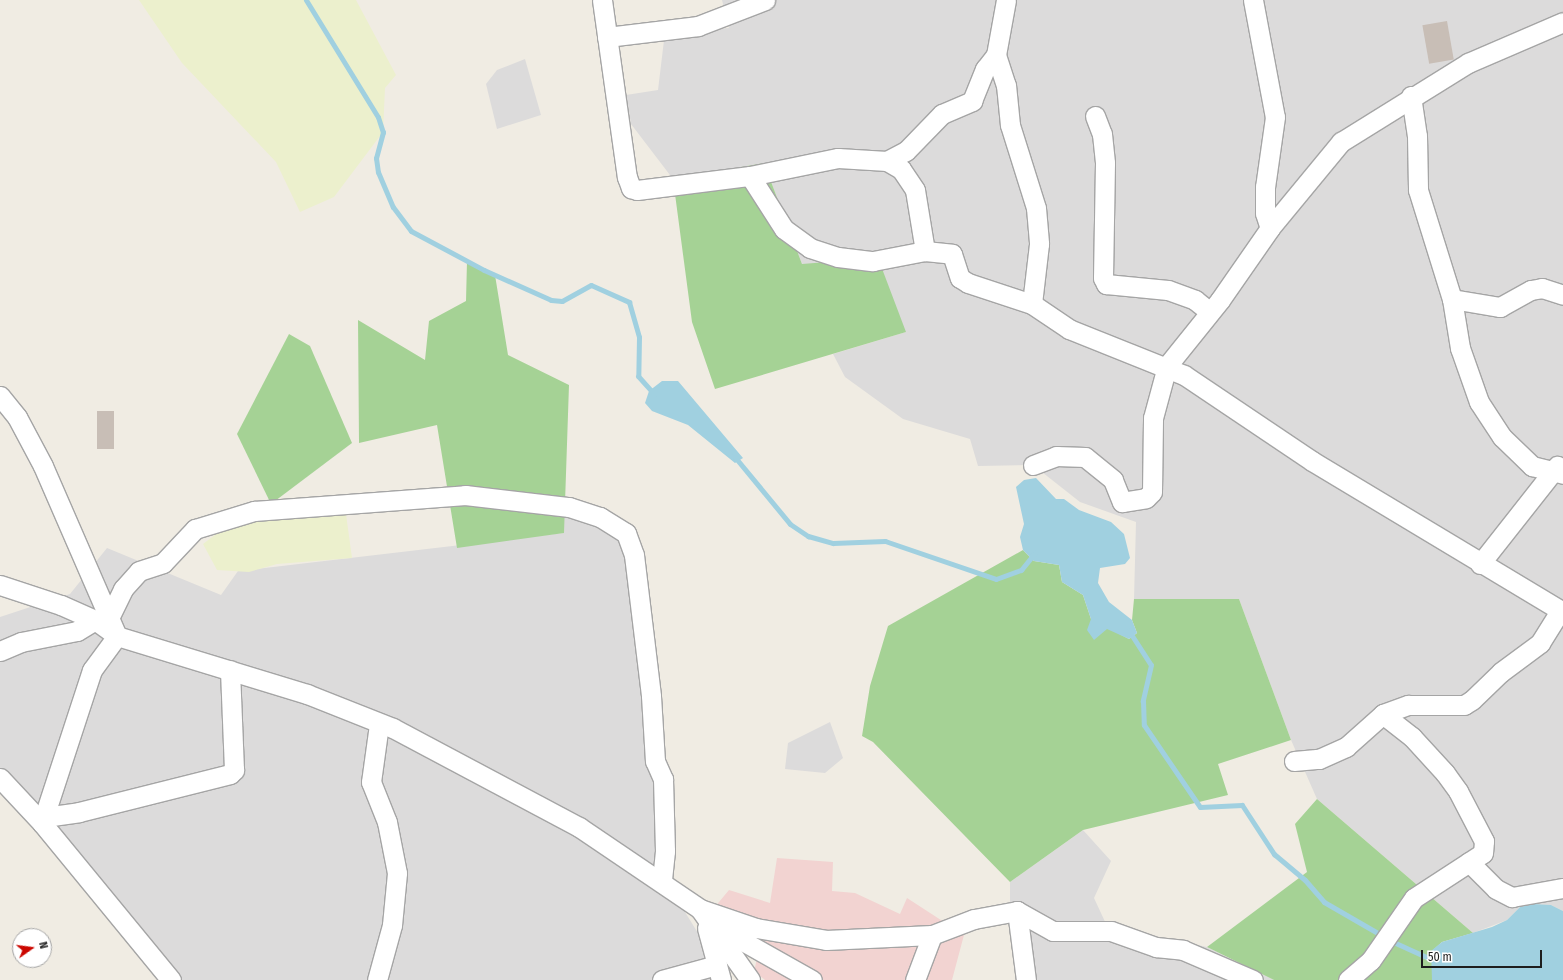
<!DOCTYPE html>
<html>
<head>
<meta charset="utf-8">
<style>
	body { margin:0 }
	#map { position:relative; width:1563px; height:980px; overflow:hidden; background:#f0ece3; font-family:"Fira Sans Condensed",sans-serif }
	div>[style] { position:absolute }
	.residential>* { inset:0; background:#dcdbdb }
	.commercial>* { inset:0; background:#f2d3d1 }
	.farmland>* { inset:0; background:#ecf0cd }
	.forest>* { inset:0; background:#a5d295 }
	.water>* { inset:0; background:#a0d0e0 }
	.stream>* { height:5px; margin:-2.5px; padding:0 2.5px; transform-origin:2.5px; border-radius:2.5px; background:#a0d0e0 }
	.building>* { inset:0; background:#c8beb6; transform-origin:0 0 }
	.roads { filter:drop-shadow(1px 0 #a5a5a5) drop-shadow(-1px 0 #a5a5a5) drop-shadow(0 1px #a5a5a5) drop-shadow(0 -1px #a5a5a5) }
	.minor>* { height:19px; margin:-9.5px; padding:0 9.5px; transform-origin:9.5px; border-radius:9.5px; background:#fff }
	span { translate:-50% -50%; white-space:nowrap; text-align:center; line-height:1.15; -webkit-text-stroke:3.5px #fff; paint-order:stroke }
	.north { position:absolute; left:12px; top:928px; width:40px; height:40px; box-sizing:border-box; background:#fff; border:1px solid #a5a5a5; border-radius:50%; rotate:76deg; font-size:11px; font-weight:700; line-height:16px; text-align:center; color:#1e1e1e }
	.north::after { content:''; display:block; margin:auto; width:14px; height:18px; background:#cb0700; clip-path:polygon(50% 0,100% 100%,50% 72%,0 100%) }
	.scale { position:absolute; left:1421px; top:950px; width:121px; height:18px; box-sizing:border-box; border:2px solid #1e1e1e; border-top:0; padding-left:5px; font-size:12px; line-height:14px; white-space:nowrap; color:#1e1e1e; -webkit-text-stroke:3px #fff; paint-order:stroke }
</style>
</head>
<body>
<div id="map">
	<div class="residential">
		<div style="clip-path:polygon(722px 0,1563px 0,1563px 911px,1551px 905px,1534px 904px,1520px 907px,1507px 920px,1473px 933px,1317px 799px,1291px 740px,1239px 599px,1134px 599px,1136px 522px,1080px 502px,1033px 465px,978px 466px,970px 439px,903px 419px,845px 377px,833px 354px,906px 332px,802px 264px,764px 163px,673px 179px,631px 124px,626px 95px,658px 90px,665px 32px,729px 28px)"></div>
		<div style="clip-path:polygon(525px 59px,541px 115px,497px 129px,486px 84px,497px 70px)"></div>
		<div style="clip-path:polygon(565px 499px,602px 512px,630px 554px,664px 878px,714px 959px,720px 980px,166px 980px,0 787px,0 617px,70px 594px,107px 548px,221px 595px,238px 571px,563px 533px)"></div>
		<div style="clip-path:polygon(830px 722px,843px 758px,825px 773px,785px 769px,788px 743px)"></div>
		<div style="clip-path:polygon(1083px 830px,1111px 861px,1094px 898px,1107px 926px,1207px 947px,1274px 980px,1025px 980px,1010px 906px,1010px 882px)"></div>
	</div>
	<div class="commercial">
		<div style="clip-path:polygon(777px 858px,833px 862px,832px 891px,855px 893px,900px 914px,907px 898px,964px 935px,952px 980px,765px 980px,754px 971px,760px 947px,709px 914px,729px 890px,770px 903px)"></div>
	</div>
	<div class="farmland">
		<div style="clip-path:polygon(139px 0,356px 0,396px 75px,385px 88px,383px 132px,334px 197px,300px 212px,276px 162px,182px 63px)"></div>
		<div style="clip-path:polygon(333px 509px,346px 514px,352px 558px,277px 564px,249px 572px,217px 570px,203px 544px,236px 519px)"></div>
	</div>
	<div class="forest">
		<div style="clip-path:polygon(764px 163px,802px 264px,878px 258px,906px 332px,715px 389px,692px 322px,673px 179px)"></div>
		<div style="clip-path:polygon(467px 261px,495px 275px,508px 355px,569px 385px,564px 533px,457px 548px,437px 425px,359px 443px,358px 320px,425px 360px,429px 321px,466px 301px)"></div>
		<div style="clip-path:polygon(289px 334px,310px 346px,352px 443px,271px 504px,237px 434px)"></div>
		<div style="clip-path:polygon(1023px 550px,1034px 561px,1059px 565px,1062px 582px,1083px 595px,1091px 619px,1129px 639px,1137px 633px,1132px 620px,1134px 599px,1239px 599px,1291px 740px,1218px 764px,1228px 795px,1083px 830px,1010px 882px,873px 742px,862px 736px,870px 686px,888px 626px)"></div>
		<div style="clip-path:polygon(1317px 799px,1473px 933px,1442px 942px,1432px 951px,1432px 980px,1274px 980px,1207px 947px,1307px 872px,1295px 824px)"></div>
	</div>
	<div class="water">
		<div style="clip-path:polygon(662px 381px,678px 381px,743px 458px,735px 463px,688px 425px,652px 411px,645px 403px,649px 391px)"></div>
		<div style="clip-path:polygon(1036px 478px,1056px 499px,1064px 499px,1079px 510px,1111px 522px,1124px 534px,1130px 558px,1125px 564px,1100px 568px,1098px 583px,1109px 602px,1132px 620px,1137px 633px,1129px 639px,1107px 629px,1094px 640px,1087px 630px,1091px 619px,1083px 595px,1062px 582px,1059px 565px,1034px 561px,1023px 550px,1020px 537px,1024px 524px,1016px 487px,1024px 480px)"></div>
		<div style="clip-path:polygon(1534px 904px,1551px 905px,1563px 911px,1563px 980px,1432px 980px,1431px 951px,1442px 942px,1492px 927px,1507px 920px,1520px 907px)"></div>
	</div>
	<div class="stream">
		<div style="left:306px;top:0;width:137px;rotate:58.4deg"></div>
		<div style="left:378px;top:117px;width:16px;rotate:72deg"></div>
		<div style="left:383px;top:132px;width:27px;rotate:105deg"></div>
		<div style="left:376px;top:158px;width:14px;rotate:82deg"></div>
		<div style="left:378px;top:172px;width:38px;rotate:67deg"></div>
		<div style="left:393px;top:207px;width:30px;rotate:53deg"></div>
		<div style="left:411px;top:231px;width:83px;rotate:28.1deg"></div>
		<div style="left:484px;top:270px;width:73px;rotate:24.1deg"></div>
		<div style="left:551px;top:300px;width:11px;rotate:5deg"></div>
		<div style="left:562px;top:301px;width:33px;rotate:-29deg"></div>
		<div style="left:591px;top:285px;width:42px;rotate:24.1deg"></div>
		<div style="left:629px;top:302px;width:36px;rotate:74deg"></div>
		<div style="left:639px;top:337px;width:39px;rotate:91deg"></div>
		<div style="left:638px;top:376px;width:24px;rotate:48deg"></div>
		<div style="left:734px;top:456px;width:88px;rotate:50.5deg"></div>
		<div style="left:790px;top:524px;width:22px;rotate:34deg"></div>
		<div style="left:808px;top:536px;width:26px;rotate:16deg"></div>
		<div style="left:833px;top:543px;width:52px;rotate:-2.2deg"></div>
		<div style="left:885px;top:541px;width:117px;rotate:18.9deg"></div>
		<div style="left:996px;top:579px;width:27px;rotate:-20deg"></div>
		<div style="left:1021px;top:570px;width:22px;rotate:-51deg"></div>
		<div style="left:1129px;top:631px;width:40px;rotate:57.1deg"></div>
		<div style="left:1151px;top:665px;width:37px;rotate:103deg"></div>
		<div style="left:1143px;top:701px;width:24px;rotate:88deg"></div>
		<div style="left:1144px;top:725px;width:99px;rotate:55.7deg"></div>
		<div style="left:1200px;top:807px;width:42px;rotate:-2.7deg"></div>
		<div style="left:1242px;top:805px;width:59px;rotate:56.9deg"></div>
		<div style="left:1274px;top:854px;width:40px;rotate:40deg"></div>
		<div style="left:1305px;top:880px;width:29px;rotate:49deg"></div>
		<div style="left:1324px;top:902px;width:68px;rotate:30deg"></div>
		<div style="left:1389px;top:940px;width:53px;rotate:24.6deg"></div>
	</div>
	<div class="building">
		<div style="left:1447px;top:21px;width:39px;height:25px;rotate:80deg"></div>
		<div style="left:97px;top:411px;width:17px;height:38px"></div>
	</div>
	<div class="roads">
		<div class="minor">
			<div style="left:602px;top:0;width:179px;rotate:82deg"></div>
			<div style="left:627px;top:177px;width:12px;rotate:70deg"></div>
			<div style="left:631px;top:188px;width:6px;rotate:18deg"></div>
			<div style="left:637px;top:190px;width:114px;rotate:-7.1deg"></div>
			<div style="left:750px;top:176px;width:90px;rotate:-11.6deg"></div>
			<div style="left:838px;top:158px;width:49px;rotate:3.5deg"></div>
			<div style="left:887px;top:161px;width:16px;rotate:30deg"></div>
			<div style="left:901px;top:169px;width:25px;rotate:56deg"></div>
			<div style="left:915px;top:190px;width:62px;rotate:80.7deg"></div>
			<div style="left:925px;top:251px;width:27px;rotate:6deg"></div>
			<div style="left:952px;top:254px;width:25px;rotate:72deg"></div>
			<div style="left:960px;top:278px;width:9px;rotate:32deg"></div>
			<div style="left:968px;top:283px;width:67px;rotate:18.2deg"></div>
			<div style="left:1032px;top:304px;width:45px;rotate:34deg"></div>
			<div style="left:1069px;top:329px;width:124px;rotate:21.8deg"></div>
			<div style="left:1184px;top:375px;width:154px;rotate:33.9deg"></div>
			<div style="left:1312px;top:461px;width:293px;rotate:31deg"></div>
			<div style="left:1006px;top:0;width:56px;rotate:100.3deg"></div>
			<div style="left:996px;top:55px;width:32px;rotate:72deg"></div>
			<div style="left:1006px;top:85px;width:40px;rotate:84.3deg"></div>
			<div style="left:1010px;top:125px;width:87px;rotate:72.6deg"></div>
			<div style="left:1036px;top:208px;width:36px;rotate:85deg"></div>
			<div style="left:1039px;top:244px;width:60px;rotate:96.7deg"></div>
			<div style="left:1253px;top:0;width:119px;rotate:79.4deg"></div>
			<div style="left:1275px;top:117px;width:71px;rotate:98.1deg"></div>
			<div style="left:1265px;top:187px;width:26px;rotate:90deg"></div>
			<div style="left:1265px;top:213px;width:16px;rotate:72deg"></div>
			<div style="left:607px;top:37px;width:92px;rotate:-6.9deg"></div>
			<div style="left:698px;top:26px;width:72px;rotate:-21.2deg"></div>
			<div style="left:1411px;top:96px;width:40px;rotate:81.5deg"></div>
			<div style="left:1417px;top:136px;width:54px;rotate:88.9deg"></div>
			<div style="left:1418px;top:190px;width:114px;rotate:72.7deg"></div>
			<div style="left:1452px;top:299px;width:50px;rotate:80.7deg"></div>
			<div style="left:1460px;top:348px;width:57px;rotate:70.6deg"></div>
			<div style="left:1479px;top:402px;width:42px;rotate:56.7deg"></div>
			<div style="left:1502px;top:437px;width:42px;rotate:44deg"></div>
			<div style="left:1532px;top:466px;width:32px;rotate:14deg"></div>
			<div style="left:1095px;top:116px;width:19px;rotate:69deg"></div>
			<div style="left:1102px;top:134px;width:29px;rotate:84deg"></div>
			<div style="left:1105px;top:163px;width:115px;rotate:91deg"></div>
			<div style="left:1103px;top:278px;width:7px;rotate:63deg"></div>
			<div style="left:1106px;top:284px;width:62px;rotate:5.5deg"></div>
			<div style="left:1168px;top:290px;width:29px;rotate:20deg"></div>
			<div style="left:1195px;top:300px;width:19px;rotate:39deg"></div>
			<div style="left:887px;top:161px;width:21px;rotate:-28deg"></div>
			<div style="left:906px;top:151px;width:52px;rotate:-45.8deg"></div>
			<div style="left:942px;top:114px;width:33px;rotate:-23deg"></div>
			<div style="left:972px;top:101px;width:35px;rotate:-68deg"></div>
			<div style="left:985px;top:69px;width:18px;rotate:-52deg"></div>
			<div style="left:750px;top:176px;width:63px;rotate:57.3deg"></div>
			<div style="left:784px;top:229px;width:32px;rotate:36deg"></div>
			<div style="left:810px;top:248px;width:29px;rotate:18deg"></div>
			<div style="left:838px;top:257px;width:35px;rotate:7deg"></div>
			<div style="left:873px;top:261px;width:53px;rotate:-10.9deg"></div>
			<div style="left:1452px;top:299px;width:49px;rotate:9.5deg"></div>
			<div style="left:1500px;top:307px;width:35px;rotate:-29deg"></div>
			<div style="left:1531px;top:290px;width:11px;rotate:-10deg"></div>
			<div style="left:1542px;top:288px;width:22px;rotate:18deg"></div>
			<div style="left:0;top:396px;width:27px;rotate:51deg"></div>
			<div style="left:17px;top:417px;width:55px;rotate:62deg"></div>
			<div style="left:43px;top:466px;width:185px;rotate:66.5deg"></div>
			<div style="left:117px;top:636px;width:199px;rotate:17deg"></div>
			<div style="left:307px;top:694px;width:92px;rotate:21.6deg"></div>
			<div style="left:393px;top:728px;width:211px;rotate:28deg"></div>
			<div style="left:579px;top:827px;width:146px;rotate:34.1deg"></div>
			<div style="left:700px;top:909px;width:87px;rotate:54.8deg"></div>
			<div style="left:1033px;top:465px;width:25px;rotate:-21deg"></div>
			<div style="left:1056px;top:456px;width:29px;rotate:2deg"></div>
			<div style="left:1085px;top:457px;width:36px;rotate:39deg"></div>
			<div style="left:1113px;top:480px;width:24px;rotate:68deg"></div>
			<div style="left:1122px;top:502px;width:24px;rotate:-9deg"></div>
			<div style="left:1146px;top:498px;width:8px;rotate:-45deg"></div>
			<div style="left:1152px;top:492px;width:74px;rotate:-89.2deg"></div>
			<div style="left:1153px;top:418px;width:54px;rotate:-74.9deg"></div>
			<div style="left:1167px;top:366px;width:85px;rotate:-51.2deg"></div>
			<div style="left:1220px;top:300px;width:88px;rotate:-55.2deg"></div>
			<div style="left:1270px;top:228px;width:112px;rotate:-50.5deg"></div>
			<div style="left:1341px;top:142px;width:150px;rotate:-31.9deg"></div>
			<div style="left:1468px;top:63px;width:103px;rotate:-23.3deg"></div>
			<div style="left:1480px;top:564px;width:125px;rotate:-51.8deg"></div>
			<div style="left:0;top:585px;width:64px;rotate:18.2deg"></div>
			<div style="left:61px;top:605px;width:37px;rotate:24deg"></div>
			<div style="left:95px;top:620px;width:27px;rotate:36deg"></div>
			<div style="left:117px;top:636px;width:42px;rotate:126.3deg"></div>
			<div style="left:92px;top:670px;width:161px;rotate:108.1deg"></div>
			<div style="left:42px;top:823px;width:203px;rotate:50.6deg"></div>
			<div style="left:110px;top:616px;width:30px;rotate:-64deg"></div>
			<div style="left:123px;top:589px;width:24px;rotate:-48deg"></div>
			<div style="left:139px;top:571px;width:25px;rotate:-18deg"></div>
			<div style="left:163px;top:563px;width:47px;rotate:-46.7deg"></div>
			<div style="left:195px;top:529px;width:62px;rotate:-17deg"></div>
			<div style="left:254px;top:511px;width:212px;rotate:-4.3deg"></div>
			<div style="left:465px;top:495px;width:105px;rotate:6.6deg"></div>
			<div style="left:569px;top:507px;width:33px;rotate:18deg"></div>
			<div style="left:600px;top:517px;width:31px;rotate:32deg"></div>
			<div style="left:626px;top:533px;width:23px;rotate:70deg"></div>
			<div style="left:634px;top:555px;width:142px;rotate:83.1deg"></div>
			<div style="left:651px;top:696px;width:65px;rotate:86.5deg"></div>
			<div style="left:655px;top:761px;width:20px;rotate:66deg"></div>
			<div style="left:663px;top:779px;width:72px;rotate:88.4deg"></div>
			<div style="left:665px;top:851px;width:29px;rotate:96deg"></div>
			<div style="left:0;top:651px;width:23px;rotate:-23deg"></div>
			<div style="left:21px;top:642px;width:57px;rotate:-11.1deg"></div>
			<div style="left:77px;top:631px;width:21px;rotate:-31deg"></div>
			<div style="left:1294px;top:761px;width:25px;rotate:-5deg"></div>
			<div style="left:1319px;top:759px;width:30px;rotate:-24deg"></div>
			<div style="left:1346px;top:747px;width:50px;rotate:-41.7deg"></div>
			<div style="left:1383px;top:714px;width:27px;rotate:-20deg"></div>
			<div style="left:1408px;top:705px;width:56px"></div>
			<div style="left:1464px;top:705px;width:9px;rotate:-32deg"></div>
			<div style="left:1472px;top:700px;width:40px;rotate:-44deg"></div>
			<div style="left:1501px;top:672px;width:49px;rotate:-36.6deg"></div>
			<div style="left:1540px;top:643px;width:38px;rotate:-58deg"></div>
			<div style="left:0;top:778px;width:62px;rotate:47deg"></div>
			<div style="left:45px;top:817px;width:34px;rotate:-8deg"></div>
			<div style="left:79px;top:812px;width:156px;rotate:-14.1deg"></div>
			<div style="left:230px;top:774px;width:6px;rotate:-45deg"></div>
			<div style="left:234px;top:770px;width:100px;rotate:-92.3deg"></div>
			<div style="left:1469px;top:862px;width:38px;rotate:45deg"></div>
			<div style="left:1496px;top:889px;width:18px;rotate:27deg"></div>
			<div style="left:1512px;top:897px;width:52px;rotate:-10deg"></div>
			<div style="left:700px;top:909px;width:59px;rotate:18.7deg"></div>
			<div style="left:756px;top:928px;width:71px;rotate:9.7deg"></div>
			<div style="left:826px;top:940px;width:106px;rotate:-2.7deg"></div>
			<div style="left:1017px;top:911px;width:70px;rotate:82.6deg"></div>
			<div style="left:716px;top:926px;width:110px;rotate:29.4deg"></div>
			<div style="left:707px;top:928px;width:54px;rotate:74.9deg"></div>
			<div style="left:377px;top:980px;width:57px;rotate:-74.7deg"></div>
			<div style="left:392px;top:925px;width:52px;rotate:-84.5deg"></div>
			<div style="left:397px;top:873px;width:52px;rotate:-101.1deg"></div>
			<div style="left:387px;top:822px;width:43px;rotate:-111.8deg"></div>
			<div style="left:371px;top:782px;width:59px;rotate:-82.1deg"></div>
			<div style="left:662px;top:980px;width:57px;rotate:-15.3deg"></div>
			<div style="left:915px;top:980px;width:48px;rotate:-69.3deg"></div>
			<div style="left:932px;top:935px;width:45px;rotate:-20.9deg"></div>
			<div style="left:974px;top:919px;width:44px;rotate:-10.5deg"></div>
			<div style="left:1017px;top:911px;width:41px;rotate:29.1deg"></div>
			<div style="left:1053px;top:931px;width:58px"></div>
			<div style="left:1111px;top:931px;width:48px;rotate:19.6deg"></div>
			<div style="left:1156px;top:947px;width:27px;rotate:6deg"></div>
			<div style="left:1183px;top:950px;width:76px;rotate:23.2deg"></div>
			<div style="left:1348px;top:980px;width:30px;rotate:-41deg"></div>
			<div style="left:1371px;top:960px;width:75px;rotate:-55.3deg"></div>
			<div style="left:1414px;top:898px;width:82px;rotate:-33.1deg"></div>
			<div style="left:1483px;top:853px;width:12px;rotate:-85deg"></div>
			<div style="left:1484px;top:841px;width:56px;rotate:-117.5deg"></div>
			<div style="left:1458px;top:791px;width:22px;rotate:-126deg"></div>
			<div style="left:1445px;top:773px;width:49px;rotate:-132.5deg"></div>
			<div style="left:1412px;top:737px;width:37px;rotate:-142deg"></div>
		</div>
	</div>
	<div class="north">N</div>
	<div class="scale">50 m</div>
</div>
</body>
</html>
